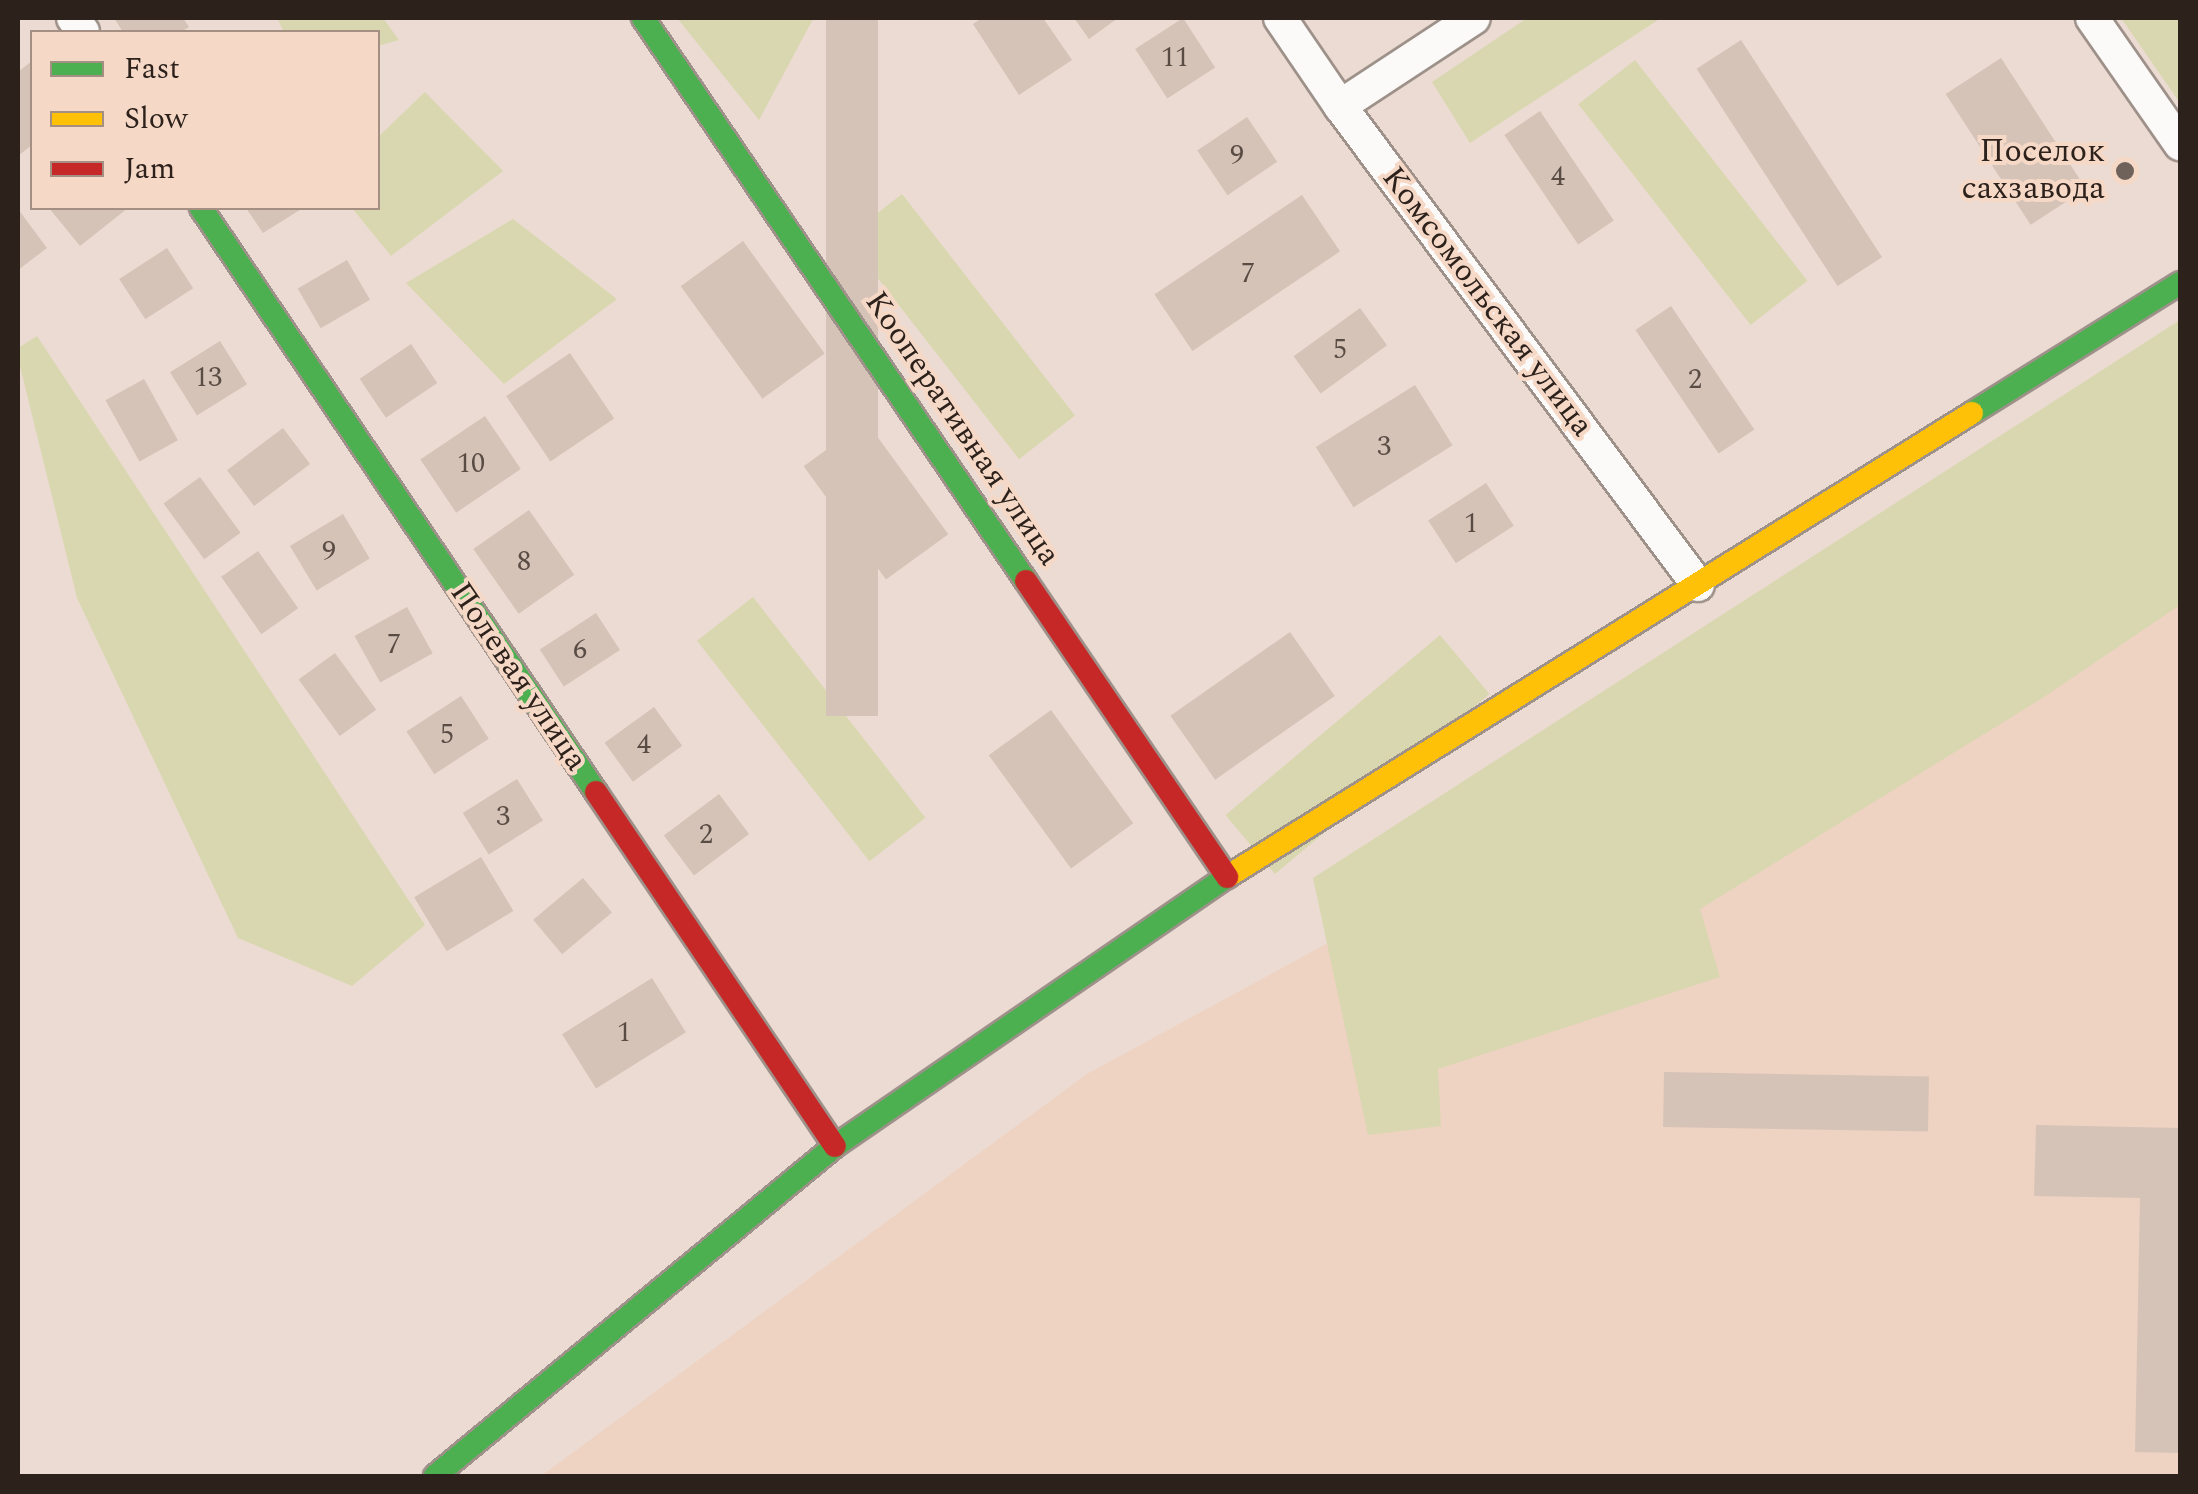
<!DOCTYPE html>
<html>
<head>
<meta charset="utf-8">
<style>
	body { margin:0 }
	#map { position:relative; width:2198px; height:1494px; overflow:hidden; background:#ecdbd2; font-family:Spectral,serif }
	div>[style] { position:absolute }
	.built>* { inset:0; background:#eed2c2 }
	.green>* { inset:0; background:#d9d7b0; transform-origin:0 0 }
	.building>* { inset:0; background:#d6c3b7; transform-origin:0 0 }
	.roads { filter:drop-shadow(2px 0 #9d918a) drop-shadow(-2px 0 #9d918a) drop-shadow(0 2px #9d918a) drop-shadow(0 -2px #9d918a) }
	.street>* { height:32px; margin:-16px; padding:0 16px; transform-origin:16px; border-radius:16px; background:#fcfaf8 }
	.fast>* { height:22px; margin:-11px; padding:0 11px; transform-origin:11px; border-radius:11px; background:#4caf50 }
	.slow>* { height:22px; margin:-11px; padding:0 11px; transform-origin:11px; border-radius:11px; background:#ffc107 }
	.jam>* { height:22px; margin:-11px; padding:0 11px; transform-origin:11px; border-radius:11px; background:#c62828 }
	.dots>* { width:28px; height:28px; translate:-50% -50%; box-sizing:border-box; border:5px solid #f6d8c7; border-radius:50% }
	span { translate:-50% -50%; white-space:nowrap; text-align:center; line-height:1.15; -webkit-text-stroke:8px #f6d8c7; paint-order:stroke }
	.number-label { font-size:28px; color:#594c44 }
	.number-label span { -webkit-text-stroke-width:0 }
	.poi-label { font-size:32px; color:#2c211b }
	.right { translate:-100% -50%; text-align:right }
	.street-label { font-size:32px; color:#2c211b }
	.frame { position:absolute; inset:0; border:20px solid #2c211b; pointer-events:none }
	.legend { position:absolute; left:30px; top:30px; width:350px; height:180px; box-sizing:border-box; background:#f6d8c7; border:2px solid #a58f82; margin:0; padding:12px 18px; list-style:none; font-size:30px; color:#2c211b }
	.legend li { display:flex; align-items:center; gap:20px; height:50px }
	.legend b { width:50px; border:2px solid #a58f82 }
</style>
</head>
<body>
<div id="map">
	<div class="built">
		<div style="clip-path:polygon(2180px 480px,2180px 1476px,541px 1476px,1087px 1074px)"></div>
	</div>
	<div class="green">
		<div style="clip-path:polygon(277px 18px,383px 18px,399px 40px,378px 46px,378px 32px,284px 32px)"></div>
		<div style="clip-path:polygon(677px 18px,811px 18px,813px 19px,759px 120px)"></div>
		<div style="clip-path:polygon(1527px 18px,1661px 18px,1470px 143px,1432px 82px)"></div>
		<div style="clip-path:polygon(2121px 18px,2180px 18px,2180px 103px)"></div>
		<div style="left:1635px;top:60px;width:280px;height:72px;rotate:52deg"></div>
		<div style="clip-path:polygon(425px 92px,503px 171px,391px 256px,352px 208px,378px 208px,378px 137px)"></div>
		<div style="left:902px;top:194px;width:281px;height:71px;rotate:52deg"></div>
		<div style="clip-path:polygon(513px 219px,617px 299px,504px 384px,406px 283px)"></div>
		<div style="clip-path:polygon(2180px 320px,2180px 605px,2041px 699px,1700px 909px,1720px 977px,1438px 1069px,1441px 1126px,1368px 1135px,1313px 878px)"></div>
		<div style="clip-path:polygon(37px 336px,425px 925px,352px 986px,238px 938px,77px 598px,18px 358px,18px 348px)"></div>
		<div style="left:753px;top:597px;width:280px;height:71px;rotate:52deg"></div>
		<div style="left:1440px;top:635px;width:77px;height:280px;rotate:50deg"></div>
	</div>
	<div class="building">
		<div style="clip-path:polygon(114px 18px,183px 18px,189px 27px,181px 32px,123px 32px)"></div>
		<div style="left:826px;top:18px;width:52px;height:698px"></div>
		<div style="clip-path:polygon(982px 18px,1043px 18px,1072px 60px,1019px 95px,973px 24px)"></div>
		<div style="clip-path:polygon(1074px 18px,1118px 18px,1089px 39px)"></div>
		<div style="left:1183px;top:18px;width:59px;height:57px;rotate:57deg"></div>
		<div style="left:1741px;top:40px;width:259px;height:53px;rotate:57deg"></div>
		<div style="left:2001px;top:58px;width:156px;height:66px;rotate:57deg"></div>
		<div style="clip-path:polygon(32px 61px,32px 145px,18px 156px,18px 72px)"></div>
		<div style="left:1540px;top:111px;width:132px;height:43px;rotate:56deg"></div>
		<div style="left:1247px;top:117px;width:54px;height:60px;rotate:56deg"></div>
		<div style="left:1302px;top:195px;width:68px;height:178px;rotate:56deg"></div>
		<div style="clip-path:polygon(49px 208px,128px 208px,80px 246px)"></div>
		<div style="clip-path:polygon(246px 208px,303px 208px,263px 233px)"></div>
		<div style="clip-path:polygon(18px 209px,47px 248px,18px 270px)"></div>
		<div style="left:743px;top:241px;width:139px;height:77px;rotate:54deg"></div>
		<div style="left:167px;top:248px;width:48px;height:57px;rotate:57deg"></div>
		<div style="left:347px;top:260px;width:46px;height:57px;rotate:60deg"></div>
		<div style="left:1671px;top:306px;width:149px;height:43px;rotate:56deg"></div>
		<div style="left:1360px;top:308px;width:46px;height:82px;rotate:54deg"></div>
		<div style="left:220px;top:341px;width:51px;height:59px;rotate:58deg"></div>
		<div style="left:411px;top:344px;width:47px;height:62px;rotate:56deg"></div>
		<div style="left:570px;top:353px;width:79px;height:77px;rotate:56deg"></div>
		<div style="left:144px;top:379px;width:70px;height:44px;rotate:61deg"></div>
		<div style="left:1415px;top:385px;width:71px;height:117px;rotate:58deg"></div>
		<div style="left:485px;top:416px;width:64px;height:78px;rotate:56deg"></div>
		<div style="left:866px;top:421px;width:140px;height:77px;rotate:54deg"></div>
		<div style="left:283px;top:428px;width:45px;height:70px;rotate:53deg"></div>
		<div style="left:200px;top:477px;width:69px;height:45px;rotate:54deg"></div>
		<div style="left:1486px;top:483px;width:51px;height:69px;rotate:57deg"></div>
		<div style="left:529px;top:510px;width:79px;height:68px;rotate:55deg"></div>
		<div style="left:343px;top:514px;width:52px;height:62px;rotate:59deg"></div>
		<div style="left:258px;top:551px;width:70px;height:45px;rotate:55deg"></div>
		<div style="left:407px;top:607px;width:53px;height:60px;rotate:61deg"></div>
		<div style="left:596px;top:613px;width:44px;height:67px;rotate:57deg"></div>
		<div style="left:1290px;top:632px;width:78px;height:146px;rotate:55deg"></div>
		<div style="left:335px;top:653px;width:70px;height:45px;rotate:54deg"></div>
		<div style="left:461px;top:696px;width:51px;height:65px;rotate:57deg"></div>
		<div style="left:654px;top:707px;width:48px;height:61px;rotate:54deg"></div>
		<div style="left:1051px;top:710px;width:140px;height:77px;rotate:54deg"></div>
		<div style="left:517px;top:779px;width:49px;height:64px;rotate:58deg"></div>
		<div style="left:719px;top:794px;width:50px;height:69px;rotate:53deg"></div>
		<div style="left:481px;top:857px;width:63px;height:78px;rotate:59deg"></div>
		<div style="left:583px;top:878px;width:45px;height:65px;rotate:50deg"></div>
		<div style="left:652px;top:978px;width:64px;height:106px;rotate:58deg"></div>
		<div style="left:1664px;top:1072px;width:265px;height:55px;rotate:1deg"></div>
		<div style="clip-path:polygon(2036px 1125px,2180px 1128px,2180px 1453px,2135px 1452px,2140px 1198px,2034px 1196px)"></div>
	</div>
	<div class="roads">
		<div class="street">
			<div style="left:73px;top:18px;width:17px;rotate:54deg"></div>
			<div style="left:1280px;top:18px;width:107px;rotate:55.7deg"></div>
			<div style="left:1340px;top:106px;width:598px;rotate:53.23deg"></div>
			<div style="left:2092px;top:18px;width:154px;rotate:55.1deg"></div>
			<div style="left:1340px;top:106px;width:160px;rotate:-33.3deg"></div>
		</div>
		<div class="fast">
			<div style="left:643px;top:18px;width:681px;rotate:55.77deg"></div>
			<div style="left:201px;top:208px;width:705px;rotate:55.93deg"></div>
			<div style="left:1972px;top:413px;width:245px;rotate:-32deg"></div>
			<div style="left:435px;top:1476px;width:519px;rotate:-39.52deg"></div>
			<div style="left:835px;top:1146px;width:479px;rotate:-34.5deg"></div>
		</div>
		<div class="slow">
			<div style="left:1230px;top:875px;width:874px;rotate:-31.91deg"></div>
		</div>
		<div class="jam">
			<div style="left:1026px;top:581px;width:358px;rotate:55.8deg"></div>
			<div style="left:596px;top:792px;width:427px;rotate:56deg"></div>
		</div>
	</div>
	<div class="dots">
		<div style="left:2125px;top:171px;background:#6f625b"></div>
	</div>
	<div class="number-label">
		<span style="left:1175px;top:58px">11</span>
		<span style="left:1237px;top:156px">9</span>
		<span style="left:1558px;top:177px">4</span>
		<span style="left:1248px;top:274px">7</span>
		<span style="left:1340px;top:350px">5</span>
		<span style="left:208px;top:378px">13</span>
		<span style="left:1695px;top:380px">2</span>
		<span style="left:1384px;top:447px">3</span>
		<span style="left:471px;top:464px">10</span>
		<span style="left:1471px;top:524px">1</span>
		<span style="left:329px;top:552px">9</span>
		<span style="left:524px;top:562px">8</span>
		<span style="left:394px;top:645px">7</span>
		<span style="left:580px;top:650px">6</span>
		<span style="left:447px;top:735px">5</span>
		<span style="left:644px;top:745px">4</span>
		<span style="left:503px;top:817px">3</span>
		<span style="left:706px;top:835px">2</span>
		<span style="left:624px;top:1033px">1</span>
	</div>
	<div class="poi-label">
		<span class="right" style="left:2105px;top:171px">Поселок<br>сахзавода</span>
	</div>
	<div class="street-label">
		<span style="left:1487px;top:302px;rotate:53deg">Комсомольская улица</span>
		<span style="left:962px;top:429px;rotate:56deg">Кооперативная улица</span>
		<span style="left:518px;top:677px;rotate:56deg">Полевая улица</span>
	</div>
	<div class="frame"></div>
	<ul class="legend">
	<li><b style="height:12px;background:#4caf50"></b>Fast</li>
	<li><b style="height:12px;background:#ffc107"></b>Slow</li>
	<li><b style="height:12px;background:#c62828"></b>Jam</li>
	</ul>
</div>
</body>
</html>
